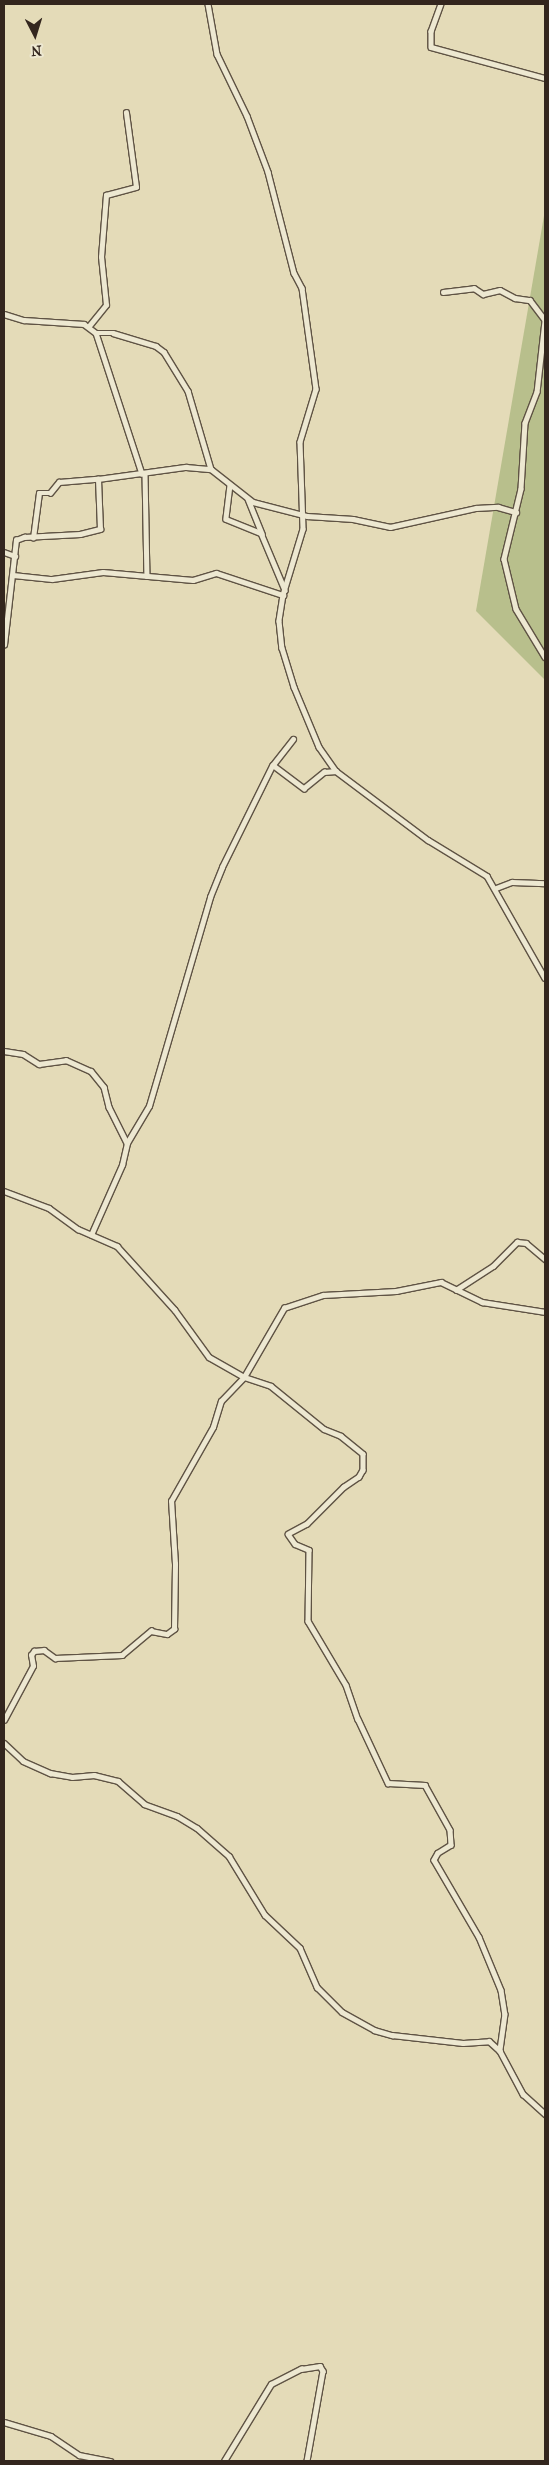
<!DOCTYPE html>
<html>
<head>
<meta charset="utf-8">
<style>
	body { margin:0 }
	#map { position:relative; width:549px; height:2465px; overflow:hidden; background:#e4dbb8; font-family:"IM FELL French Canon",serif }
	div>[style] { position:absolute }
	.green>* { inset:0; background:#b8bf8c }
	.roads { filter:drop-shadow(1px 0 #5f5344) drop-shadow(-1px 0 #5f5344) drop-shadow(0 1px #5f5344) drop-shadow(0 -1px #5f5344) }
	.street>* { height:4.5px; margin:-2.25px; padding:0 2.25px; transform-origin:2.25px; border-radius:2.25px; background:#ede8d1 }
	span { translate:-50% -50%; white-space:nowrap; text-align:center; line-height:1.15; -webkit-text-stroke:4px #ede8d1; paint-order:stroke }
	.frame { position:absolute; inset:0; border:5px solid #33261e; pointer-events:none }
	.north { position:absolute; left:10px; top:10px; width:50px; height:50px; -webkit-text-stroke:4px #ede8d1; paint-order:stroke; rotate:175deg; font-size:14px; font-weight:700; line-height:20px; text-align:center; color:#33261e }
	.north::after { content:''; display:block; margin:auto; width:18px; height:22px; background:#33261e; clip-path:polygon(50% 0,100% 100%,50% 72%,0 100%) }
</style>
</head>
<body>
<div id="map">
	<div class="green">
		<div style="clip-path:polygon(545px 210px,545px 680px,476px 611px)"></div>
	</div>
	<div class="roads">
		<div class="street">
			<div style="left:208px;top:4px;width:51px;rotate:79.8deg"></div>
			<div style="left:217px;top:54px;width:69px;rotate:64.2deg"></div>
			<div style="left:247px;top:116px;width:60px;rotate:69.4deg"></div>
			<div style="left:268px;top:172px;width:104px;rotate:75.6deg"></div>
			<div style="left:294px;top:273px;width:17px;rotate:62deg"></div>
			<div style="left:302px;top:288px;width:102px;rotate:82.1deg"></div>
			<div style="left:316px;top:389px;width:55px;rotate:106.8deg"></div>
			<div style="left:300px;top:442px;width:87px;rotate:88deg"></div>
			<div style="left:303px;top:529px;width:69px;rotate:106.9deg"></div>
			<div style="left:283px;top:595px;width:26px;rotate:99deg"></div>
			<div style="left:279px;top:621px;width:27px;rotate:84deg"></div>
			<div style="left:282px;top:648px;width:41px;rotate:72.9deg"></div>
			<div style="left:294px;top:687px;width:65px;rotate:67.4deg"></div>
			<div style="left:319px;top:747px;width:29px;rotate:55deg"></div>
			<div style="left:336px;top:771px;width:115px;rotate:36.9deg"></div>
			<div style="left:428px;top:840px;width:69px;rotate:31.4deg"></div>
			<div style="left:487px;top:876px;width:117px;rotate:60.4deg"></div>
			<div style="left:441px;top:4px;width:29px;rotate:110deg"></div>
			<div style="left:431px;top:31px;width:16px;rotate:90deg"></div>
			<div style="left:431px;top:47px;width:118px;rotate:15.2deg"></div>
			<div style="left:443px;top:292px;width:31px;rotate:-7deg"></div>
			<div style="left:474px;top:288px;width:11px;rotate:34deg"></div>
			<div style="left:483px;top:294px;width:17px;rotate:-13deg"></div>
			<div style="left:500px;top:290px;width:17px;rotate:28deg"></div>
			<div style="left:515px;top:298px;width:15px;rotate:8deg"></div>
			<div style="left:530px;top:300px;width:25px;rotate:53deg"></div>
			<div style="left:4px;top:314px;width:21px;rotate:17deg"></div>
			<div style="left:24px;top:320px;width:60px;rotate:3.8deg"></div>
			<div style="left:84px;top:324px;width:15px;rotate:37deg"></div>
			<div style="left:96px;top:333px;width:17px"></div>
			<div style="left:113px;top:333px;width:45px;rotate:16.8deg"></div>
			<div style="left:156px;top:346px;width:10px;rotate:37deg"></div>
			<div style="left:164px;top:352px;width:46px;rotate:58.4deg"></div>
			<div style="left:188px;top:391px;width:81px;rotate:73.6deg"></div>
			<div style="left:211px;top:469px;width:53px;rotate:38.2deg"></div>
			<div style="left:253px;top:502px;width:56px;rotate:14.5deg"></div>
			<div style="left:307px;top:516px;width:46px;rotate:3.7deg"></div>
			<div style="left:353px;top:519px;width:38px;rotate:12deg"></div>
			<div style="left:390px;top:527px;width:88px;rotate:-12.5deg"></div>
			<div style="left:476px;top:508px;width:22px;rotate:-3deg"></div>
			<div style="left:498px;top:507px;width:19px;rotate:16deg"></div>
			<div style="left:545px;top:321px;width:71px;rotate:96.4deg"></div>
			<div style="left:537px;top:392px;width:33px;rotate:111deg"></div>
			<div style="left:525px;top:423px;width:66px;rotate:93.5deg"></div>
			<div style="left:521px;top:489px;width:72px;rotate:103.7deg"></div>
			<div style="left:504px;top:559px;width:51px;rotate:76.5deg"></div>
			<div style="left:516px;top:609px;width:56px;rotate:58.9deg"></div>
			<div style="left:89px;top:326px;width:27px;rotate:-51deg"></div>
			<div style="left:106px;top:305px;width:48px;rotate:-95.9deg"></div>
			<div style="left:101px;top:257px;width:62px;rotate:-85.4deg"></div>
			<div style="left:106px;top:195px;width:31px;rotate:-15deg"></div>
			<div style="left:136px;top:187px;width:75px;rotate:-97.7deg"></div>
			<div style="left:96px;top:333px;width:148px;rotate:71.9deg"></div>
			<div style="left:145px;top:474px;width:102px;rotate:88.9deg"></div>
			<div style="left:230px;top:485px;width:34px;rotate:97deg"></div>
			<div style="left:226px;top:519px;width:38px;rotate:22deg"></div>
			<div style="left:261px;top:533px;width:62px;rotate:67.2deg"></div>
			<div style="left:248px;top:499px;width:38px;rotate:68deg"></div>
			<div style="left:33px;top:538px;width:45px;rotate:-82.4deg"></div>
			<div style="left:39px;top:493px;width:11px"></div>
			<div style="left:50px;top:493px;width:14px;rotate:-51deg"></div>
			<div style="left:59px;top:482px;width:38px;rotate:-5deg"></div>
			<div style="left:4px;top:552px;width:12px;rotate:20deg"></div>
			<div style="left:13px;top:575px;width:39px;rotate:6deg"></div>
			<div style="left:52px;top:579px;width:51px;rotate:-7.8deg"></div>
			<div style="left:103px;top:572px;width:90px;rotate:5.1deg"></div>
			<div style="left:193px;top:580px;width:24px;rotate:-17deg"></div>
			<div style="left:216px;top:573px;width:71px;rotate:18.2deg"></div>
			<div style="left:4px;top:645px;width:106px;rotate:-83.5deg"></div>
			<div style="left:16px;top:540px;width:9px;rotate:-21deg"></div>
			<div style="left:24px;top:537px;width:56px;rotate:-3.1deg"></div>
			<div style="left:80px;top:534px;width:21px;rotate:-14deg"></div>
			<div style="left:100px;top:529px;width:50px;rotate:-92.3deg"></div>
			<div style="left:98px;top:479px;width:89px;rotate:-7.8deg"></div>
			<div style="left:186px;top:467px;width:25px;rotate:5deg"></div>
			<div style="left:273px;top:765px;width:39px;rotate:37deg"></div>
			<div style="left:304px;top:788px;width:26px;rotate:-39deg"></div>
			<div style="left:324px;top:772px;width:12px;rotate:-5deg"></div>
			<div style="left:496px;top:888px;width:17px;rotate:-21deg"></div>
			<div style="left:512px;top:882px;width:33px;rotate:2deg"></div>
			<div style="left:4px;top:1051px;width:19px;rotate:9deg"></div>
			<div style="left:23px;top:1054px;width:19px;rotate:32deg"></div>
			<div style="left:39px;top:1064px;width:27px;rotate:-8deg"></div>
			<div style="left:66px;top:1060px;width:27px;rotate:24deg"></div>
			<div style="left:91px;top:1071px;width:21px;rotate:51deg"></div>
			<div style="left:104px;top:1087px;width:21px;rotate:76deg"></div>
			<div style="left:109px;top:1107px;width:40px;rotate:63.4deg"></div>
			<div style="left:4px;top:1191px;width:48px;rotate:20.7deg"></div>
			<div style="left:49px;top:1208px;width:36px;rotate:36deg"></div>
			<div style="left:78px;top:1229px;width:43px;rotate:23.6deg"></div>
			<div style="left:117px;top:1246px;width:86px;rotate:47.8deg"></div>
			<div style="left:175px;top:1310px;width:58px;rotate:54.1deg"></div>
			<div style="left:209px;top:1357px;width:40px;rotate:29.7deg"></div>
			<div style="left:244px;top:1377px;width:28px;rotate:18deg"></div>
			<div style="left:271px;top:1386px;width:68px;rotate:39.1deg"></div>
			<div style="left:324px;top:1429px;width:18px;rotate:22deg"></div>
			<div style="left:341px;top:1436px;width:28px;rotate:39deg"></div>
			<div style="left:363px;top:1454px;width:16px;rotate:90deg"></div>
			<div style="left:363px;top:1470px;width:8px;rotate:120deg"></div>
			<div style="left:359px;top:1477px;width:18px;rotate:146deg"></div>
			<div style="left:344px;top:1487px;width:52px;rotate:135deg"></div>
			<div style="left:307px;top:1524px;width:21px;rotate:152deg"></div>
			<div style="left:288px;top:1534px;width:12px;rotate:55deg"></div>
			<div style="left:295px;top:1544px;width:15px;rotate:23deg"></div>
			<div style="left:309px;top:1550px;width:71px;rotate:90.8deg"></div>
			<div style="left:308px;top:1621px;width:74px;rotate:59.3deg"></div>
			<div style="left:346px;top:1685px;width:36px;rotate:71deg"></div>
			<div style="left:358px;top:1719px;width:71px;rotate:64.9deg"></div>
			<div style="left:388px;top:1783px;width:37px;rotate:3deg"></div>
			<div style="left:425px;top:1785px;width:51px;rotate:60.9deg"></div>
			<div style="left:450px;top:1830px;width:15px;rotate:86deg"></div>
			<div style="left:451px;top:1845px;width:15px;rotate:148deg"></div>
			<div style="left:438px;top:1853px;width:8px;rotate:120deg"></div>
			<div style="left:434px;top:1860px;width:89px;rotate:59.7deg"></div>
			<div style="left:479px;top:1937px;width:57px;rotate:67.5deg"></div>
			<div style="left:501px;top:1990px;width:24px;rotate:81deg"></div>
			<div style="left:505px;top:2014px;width:37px;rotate:98deg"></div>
			<div style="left:91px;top:1235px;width:77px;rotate:-66.1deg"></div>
			<div style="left:122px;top:1165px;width:23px;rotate:-77deg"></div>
			<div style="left:127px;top:1143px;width:43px;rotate:-59.3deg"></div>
			<div style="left:149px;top:1106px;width:218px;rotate:-73.7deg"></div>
			<div style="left:210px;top:897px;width:32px;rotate:-68deg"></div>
			<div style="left:222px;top:867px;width:113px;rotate:-63.7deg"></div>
			<div style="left:272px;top:766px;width:34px;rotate:-52deg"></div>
			<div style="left:456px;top:1290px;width:44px;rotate:-33deg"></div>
			<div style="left:493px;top:1266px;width:34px;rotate:-45deg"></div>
			<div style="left:517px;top:1242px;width:9px;rotate:6deg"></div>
			<div style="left:526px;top:1243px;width:25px;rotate:40deg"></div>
			<div style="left:4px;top:1720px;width:61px;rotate:-61.8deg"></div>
			<div style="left:33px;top:1666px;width:11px;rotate:-100deg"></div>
			<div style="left:31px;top:1655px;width:5px;rotate:-53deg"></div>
			<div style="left:34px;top:1651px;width:10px;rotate:-6deg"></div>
			<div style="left:44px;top:1650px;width:14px;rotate:36deg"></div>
			<div style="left:55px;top:1658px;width:67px;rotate:-2.6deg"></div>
			<div style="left:122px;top:1655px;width:38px;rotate:-40deg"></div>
			<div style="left:151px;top:1631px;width:16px;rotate:11deg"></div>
			<div style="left:167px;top:1634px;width:9px;rotate:-36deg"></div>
			<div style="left:174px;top:1629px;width:65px;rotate:-89.1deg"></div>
			<div style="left:175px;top:1564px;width:63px;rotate:-93.6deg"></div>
			<div style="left:171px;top:1501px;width:85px;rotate:-60.4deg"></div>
			<div style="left:213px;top:1427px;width:27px;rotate:-73deg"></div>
			<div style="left:221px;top:1401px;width:33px;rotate:-46deg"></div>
			<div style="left:244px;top:1377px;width:80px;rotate:-59.9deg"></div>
			<div style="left:284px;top:1308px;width:41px;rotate:-18.4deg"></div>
			<div style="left:323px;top:1295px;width:73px;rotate:-3.1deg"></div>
			<div style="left:396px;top:1291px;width:46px;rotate:-11.3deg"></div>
			<div style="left:441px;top:1282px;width:46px;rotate:26deg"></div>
			<div style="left:482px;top:1302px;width:64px;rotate:9deg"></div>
			<div style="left:4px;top:1743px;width:26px;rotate:43deg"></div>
			<div style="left:23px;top:1761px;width:30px;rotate:24deg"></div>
			<div style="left:50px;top:1773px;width:22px;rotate:10deg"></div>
			<div style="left:72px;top:1777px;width:22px;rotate:-5deg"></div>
			<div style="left:94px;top:1775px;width:25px;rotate:14deg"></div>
			<div style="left:118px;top:1781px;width:35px;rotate:41deg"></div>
			<div style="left:144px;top:1804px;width:35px;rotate:20deg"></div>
			<div style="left:177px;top:1816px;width:23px;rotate:31deg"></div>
			<div style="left:197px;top:1828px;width:43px;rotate:41.2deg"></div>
			<div style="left:229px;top:1856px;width:69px;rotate:58.6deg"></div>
			<div style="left:265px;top:1915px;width:48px;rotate:43.3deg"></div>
			<div style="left:300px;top:1948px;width:43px;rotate:66.4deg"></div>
			<div style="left:317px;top:1987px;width:35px;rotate:45deg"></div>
			<div style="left:342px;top:2012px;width:37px;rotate:29deg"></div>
			<div style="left:374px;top:2030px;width:19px;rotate:16deg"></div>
			<div style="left:392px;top:2035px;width:71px;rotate:6.4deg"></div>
			<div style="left:463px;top:2043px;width:26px;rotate:-4deg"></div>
			<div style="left:489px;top:2041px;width:15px;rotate:42deg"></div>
			<div style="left:500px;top:2051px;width:49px;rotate:61.9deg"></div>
			<div style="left:523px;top:2094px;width:30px;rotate:42deg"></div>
			<div style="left:4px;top:2422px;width:49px;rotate:16.6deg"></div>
			<div style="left:51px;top:2436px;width:34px;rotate:34deg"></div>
			<div style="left:79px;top:2455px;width:32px;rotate:11deg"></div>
			<div style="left:224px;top:2461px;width:90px;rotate:-58.6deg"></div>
			<div style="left:271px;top:2384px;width:34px;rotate:-27deg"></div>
			<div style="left:301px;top:2369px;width:19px;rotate:-9deg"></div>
			<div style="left:320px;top:2366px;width:6px;rotate:59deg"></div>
			<div style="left:323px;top:2371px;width:91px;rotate:100.1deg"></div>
		</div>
	</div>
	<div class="frame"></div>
	<div class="north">N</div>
</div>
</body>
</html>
